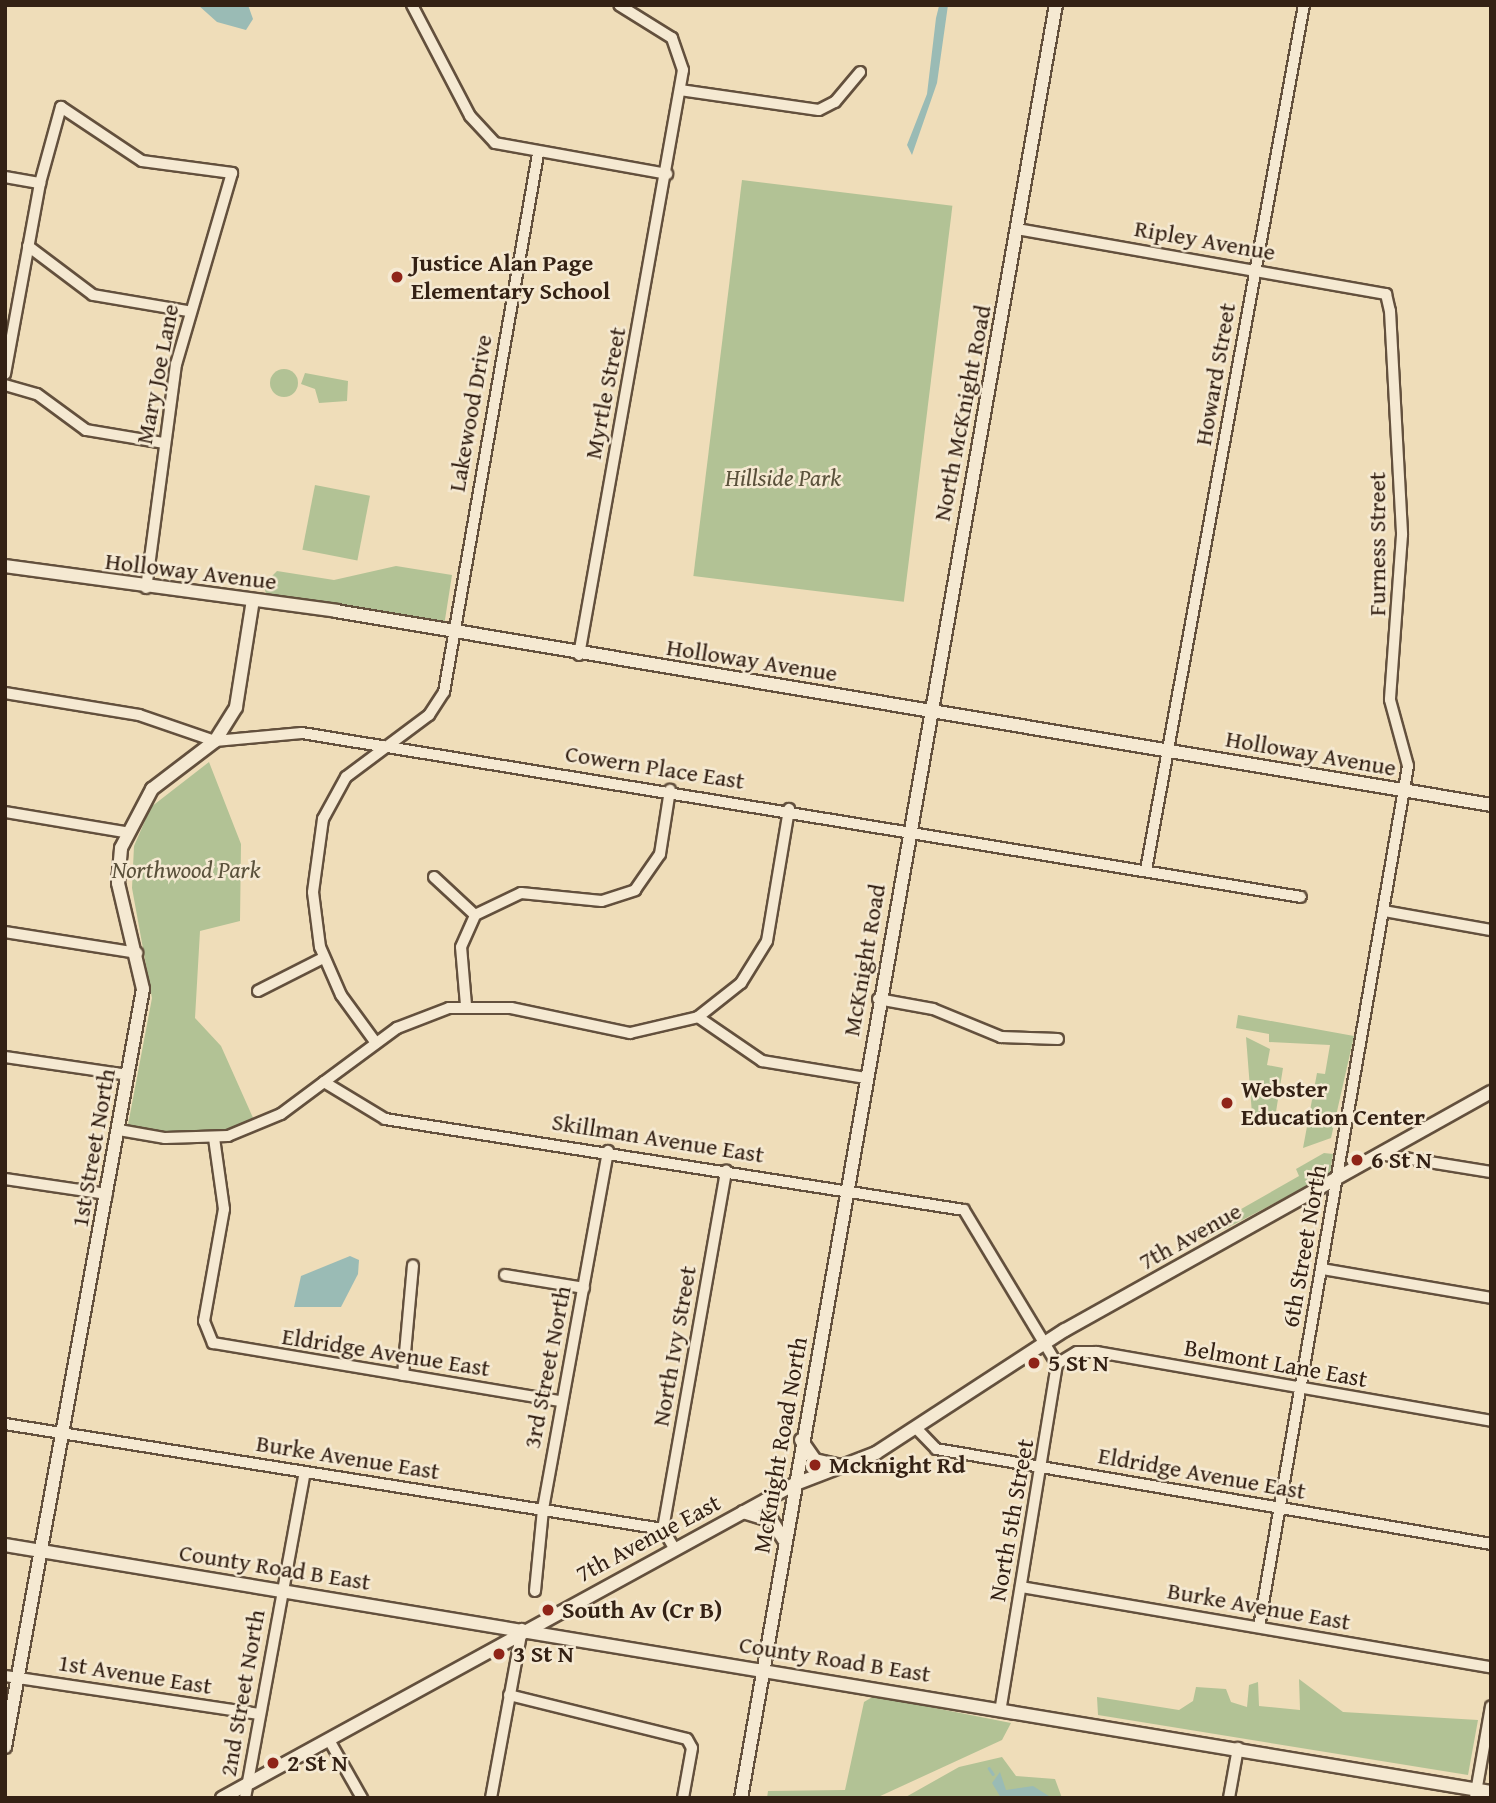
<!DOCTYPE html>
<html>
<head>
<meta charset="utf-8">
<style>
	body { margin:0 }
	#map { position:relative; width:1496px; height:1803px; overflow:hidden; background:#efddb9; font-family:"Gentium Book Plus",serif }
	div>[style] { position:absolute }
	.green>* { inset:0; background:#b2c295; transform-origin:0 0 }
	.round { border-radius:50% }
	.water>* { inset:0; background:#9abbb5 }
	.stream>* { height:2.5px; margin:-1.25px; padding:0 1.25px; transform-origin:1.25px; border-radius:1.25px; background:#9abbb5 }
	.roads { filter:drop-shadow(2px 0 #63503d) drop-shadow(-2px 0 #63503d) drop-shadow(0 2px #63503d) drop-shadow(0 -2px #63503d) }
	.minor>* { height:10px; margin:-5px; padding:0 5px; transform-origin:5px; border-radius:5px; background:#f5e9d2 }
	.tertiary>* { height:12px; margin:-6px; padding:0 6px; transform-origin:6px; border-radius:6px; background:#f5e9d2 }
	.dots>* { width:19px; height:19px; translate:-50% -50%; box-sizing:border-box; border:4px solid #f5e9d2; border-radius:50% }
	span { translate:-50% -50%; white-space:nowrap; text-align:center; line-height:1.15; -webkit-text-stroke:5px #f5e9d2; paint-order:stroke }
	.street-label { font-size:24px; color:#342114 }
	.poi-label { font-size:24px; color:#342114; font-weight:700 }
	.left { translate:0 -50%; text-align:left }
	.park-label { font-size:24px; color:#5a513b; font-style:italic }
	.frame { position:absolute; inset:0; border:7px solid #342114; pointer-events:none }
</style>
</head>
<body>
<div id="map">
	<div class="green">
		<div style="left:742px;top:180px;width:212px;height:399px;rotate:7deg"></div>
		<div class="round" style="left:270px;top:369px;width:28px;height:28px"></div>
		<div style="clip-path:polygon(305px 373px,348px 381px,347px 401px,319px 403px,315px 389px,301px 384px)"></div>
		<div style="left:315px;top:485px;width:56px;height:66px;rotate:11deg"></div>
		<div style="clip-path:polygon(396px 566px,452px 575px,444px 626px,266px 593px,263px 585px,277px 571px,334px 580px)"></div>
		<div style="clip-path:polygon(209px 762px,241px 844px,240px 921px,200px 931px,195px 1018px,221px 1046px,254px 1120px,225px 1132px,168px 1136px,127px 1130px,152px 998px,132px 888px,134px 846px,151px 807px)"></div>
		<div style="clip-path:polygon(1238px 1015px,1354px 1036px,1331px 1138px,1303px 1148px,1317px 1073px,1325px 1074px,1330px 1045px,1269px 1042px,1269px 1034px,1236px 1028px)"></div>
		<div style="clip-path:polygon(1246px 1037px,1270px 1049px,1267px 1065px,1283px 1068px,1275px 1118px,1252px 1114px)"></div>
		<div style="clip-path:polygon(1324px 1153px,1333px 1154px,1330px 1174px,1206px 1239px,1204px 1222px,1213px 1225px,1299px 1176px,1296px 1169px)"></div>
		<div style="clip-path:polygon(1299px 1679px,1343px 1712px,1478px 1720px,1468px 1775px,1098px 1715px,1097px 1697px,1179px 1710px,1193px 1701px,1196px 1687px,1226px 1689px,1231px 1702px,1247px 1707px,1249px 1685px,1258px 1682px,1259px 1706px,1300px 1710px)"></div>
		<div style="clip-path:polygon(874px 1696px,1011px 1723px,1002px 1740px,876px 1798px,767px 1798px,768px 1791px,845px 1790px,864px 1702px)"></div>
		<div style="clip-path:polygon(1002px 1757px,1016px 1776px,1055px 1779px,1062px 1798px,904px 1798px,959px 1767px)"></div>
	</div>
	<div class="water">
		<div style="clip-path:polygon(198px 5px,248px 5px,253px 19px,246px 30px,217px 22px)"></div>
		<div style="clip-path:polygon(948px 5px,937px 83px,912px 155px,907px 145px,927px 94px,936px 18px,939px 6px)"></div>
		<div style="clip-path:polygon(350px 1256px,359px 1260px,358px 1274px,341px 1307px,294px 1307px,301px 1276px)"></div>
		<div style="clip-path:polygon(1000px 1772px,1006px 1790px,1033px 1786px,1052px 1798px,1001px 1798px,992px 1783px)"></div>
	</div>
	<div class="stream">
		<div style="left:989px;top:1768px;width:7px;rotate:56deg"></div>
	</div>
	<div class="roads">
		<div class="minor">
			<div style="left:412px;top:5px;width:125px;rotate:62.4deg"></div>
			<div style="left:470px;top:116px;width:37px;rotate:47deg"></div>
			<div style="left:495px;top:143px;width:175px;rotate:10.2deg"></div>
			<div style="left:680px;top:90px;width:140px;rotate:8.2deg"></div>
			<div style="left:819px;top:110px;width:18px;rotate:-27deg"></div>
			<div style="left:835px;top:102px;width:39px;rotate:-50deg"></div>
			<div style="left:5px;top:177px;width:36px;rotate:10deg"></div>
			<div style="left:1017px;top:229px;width:375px;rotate:10deg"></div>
			<div style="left:1386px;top:294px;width:17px;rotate:77deg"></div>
			<div style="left:1390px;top:311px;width:224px;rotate:86.9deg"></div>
			<div style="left:1402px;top:535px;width:165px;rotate:94.2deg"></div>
			<div style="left:1390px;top:700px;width:68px;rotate:74.7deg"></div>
			<div style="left:1408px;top:766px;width:874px;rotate:99.82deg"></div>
			<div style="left:28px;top:246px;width:81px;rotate:37deg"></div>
			<div style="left:93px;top:295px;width:96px;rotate:9.6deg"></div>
			<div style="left:5px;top:374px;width:194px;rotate:-79.6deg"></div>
			<div style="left:40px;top:183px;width:79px;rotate:-74.6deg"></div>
			<div style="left:61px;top:107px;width:97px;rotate:33.7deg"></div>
			<div style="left:142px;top:161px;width:91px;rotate:7.6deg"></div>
			<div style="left:232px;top:173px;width:199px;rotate:106.3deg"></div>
			<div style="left:176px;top:364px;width:226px;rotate:97.6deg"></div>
			<div style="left:5px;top:385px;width:33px;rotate:16deg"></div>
			<div style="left:37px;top:394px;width:61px;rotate:36.3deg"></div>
			<div style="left:86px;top:430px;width:79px;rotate:9.5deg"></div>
			<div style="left:579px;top:655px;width:594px;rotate:-79.92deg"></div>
			<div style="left:683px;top:70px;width:34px;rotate:-109deg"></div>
			<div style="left:672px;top:38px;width:62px;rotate:-148.1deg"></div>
			<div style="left:5px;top:693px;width:136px;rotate:9.3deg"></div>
			<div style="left:139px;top:715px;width:80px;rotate:18.9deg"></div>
			<div style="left:215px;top:741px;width:87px;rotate:-5.3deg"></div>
			<div style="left:302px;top:733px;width:1012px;rotate:9.32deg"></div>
			<div style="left:5px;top:812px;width:122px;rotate:9.5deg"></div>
			<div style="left:1146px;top:870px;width:879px;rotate:-79.65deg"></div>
			<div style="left:434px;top:877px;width:56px;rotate:42.8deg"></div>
			<div style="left:1384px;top:911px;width:109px;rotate:10.1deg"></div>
			<div style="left:5px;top:932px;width:134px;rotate:9deg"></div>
			<div style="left:258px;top:991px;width:73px;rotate:-26.9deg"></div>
			<div style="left:878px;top:999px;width:56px;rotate:10.3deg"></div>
			<div style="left:933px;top:1009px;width:74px;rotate:22.4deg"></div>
			<div style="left:1001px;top:1037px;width:57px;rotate:2deg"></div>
			<div style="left:466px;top:1005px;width:58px;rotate:-94.9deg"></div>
			<div style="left:461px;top:947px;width:35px;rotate:-66deg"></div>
			<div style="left:475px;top:915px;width:51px;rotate:-25.6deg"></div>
			<div style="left:521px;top:893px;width:81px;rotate:5.6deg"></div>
			<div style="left:602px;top:901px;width:35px;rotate:-18deg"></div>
			<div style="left:635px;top:890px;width:44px;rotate:-55.2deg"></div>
			<div style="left:660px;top:854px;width:65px;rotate:-81.1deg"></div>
			<div style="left:698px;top:1017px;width:78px;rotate:34.5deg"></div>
			<div style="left:762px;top:1061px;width:105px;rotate:9.3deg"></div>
			<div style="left:376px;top:1043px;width:59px;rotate:-126.1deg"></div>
			<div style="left:341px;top:995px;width:52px;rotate:-113.6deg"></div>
			<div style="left:320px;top:947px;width:55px;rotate:-97.3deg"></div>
			<div style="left:313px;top:892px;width:74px;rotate:-82.2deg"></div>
			<div style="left:323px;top:819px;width:48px;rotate:-61.3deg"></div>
			<div style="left:346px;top:777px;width:104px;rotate:-36.8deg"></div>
			<div style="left:429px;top:715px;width:27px;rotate:-57deg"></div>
			<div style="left:444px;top:692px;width:546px;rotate:-80.09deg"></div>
			<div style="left:5px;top:1057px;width:124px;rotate:8.3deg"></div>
			<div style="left:324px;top:1082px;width:91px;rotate:-36.5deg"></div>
			<div style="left:397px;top:1028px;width:56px;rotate:-21deg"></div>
			<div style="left:449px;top:1008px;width:62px"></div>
			<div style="left:511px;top:1008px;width:122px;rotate:11.9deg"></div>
			<div style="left:630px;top:1033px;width:70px;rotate:-13.2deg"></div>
			<div style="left:698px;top:1017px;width:55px;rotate:-38.3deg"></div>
			<div style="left:741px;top:983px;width:49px;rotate:-58.2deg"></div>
			<div style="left:767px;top:941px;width:134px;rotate:-80.5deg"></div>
			<div style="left:119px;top:1130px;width:47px;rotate:9.9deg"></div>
			<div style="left:165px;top:1138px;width:63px;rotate:-1.8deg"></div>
			<div style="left:228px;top:1136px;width:57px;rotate:-22.5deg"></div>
			<div style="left:281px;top:1114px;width:54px;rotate:-36.7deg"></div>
			<div style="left:324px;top:1082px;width:71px;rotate:31.2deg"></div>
			<div style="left:385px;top:1119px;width:586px;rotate:8.93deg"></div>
			<div style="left:964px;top:1210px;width:180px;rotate:58.9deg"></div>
			<div style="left:1057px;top:1364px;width:348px;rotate:99.3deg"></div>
			<div style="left:214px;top:1138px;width:72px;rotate:82deg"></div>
			<div style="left:224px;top:1209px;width:114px;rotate:100.1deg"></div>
			<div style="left:204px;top:1321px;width:24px;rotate:68deg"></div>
			<div style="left:213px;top:1343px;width:353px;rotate:9.5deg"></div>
			<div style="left:1380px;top:1154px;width:112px;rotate:9.2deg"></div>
			<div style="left:5px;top:1179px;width:103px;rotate:8.4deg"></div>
			<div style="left:1322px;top:1269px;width:171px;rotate:9.7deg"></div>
			<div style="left:505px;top:1275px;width:80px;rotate:9.3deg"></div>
			<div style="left:1057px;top:1364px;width:23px;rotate:-31deg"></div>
			<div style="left:1077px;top:1352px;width:20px"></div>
			<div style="left:1097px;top:1352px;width:400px;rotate:9.9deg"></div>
			<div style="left:403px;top:1375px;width:110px;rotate:-84.8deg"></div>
			<div style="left:5px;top:1424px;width:666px;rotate:9.07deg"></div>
			<div style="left:663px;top:1529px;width:22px;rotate:60deg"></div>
			<div style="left:916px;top:1428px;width:29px;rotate:46deg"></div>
			<div style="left:936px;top:1449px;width:563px;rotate:9.71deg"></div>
			<div style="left:663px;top:1529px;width:364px;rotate:-80deg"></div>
			<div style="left:1021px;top:1587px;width:477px;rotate:9.7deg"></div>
			<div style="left:535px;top:1591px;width:82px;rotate:-84.4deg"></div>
			<div style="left:543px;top:1509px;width:364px;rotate:-79.7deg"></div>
			<div style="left:5px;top:1676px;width:257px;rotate:8.5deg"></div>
			<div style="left:509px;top:1695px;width:183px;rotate:13.9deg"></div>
			<div style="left:687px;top:1739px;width:10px;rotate:61deg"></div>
			<div style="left:692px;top:1748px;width:51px;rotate:100.2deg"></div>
			<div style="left:329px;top:1740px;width:67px;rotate:60.4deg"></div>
			<div style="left:245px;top:1798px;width:331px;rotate:-79.6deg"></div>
			<div style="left:491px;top:1798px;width:172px;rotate:-79.6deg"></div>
			<div style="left:1229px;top:1798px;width:51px;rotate:-79.8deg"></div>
			<div style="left:1475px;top:1798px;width:93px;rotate:-80.1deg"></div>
		</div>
		<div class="tertiary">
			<div style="left:5px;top:566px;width:334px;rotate:7.7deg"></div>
			<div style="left:336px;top:611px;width:1171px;rotate:9.53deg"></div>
			<div style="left:801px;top:1440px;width:24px;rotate:55deg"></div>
			<div style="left:815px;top:1460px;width:26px;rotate:13deg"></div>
			<div style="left:743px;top:1512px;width:30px;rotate:17deg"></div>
			<div style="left:772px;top:1521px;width:22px;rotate:58deg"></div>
			<div style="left:5px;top:1545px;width:1506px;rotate:9.44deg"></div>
			<div style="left:5px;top:1747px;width:770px;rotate:-79.68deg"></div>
			<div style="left:143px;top:989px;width:109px;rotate:-103.3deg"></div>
			<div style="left:118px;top:883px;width:35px;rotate:-85deg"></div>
			<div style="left:121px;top:848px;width:67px;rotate:-62.3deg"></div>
			<div style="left:152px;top:789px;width:79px;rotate:-37.3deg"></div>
			<div style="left:215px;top:741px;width:40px;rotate:-58deg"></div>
			<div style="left:236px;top:707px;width:108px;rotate:-81deg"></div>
			<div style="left:222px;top:1798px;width:651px;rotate:-28.73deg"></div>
			<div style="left:793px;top:1485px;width:89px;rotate:-21.1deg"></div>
			<div style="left:876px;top:1453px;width:225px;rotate:-33.1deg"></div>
			<div style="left:1065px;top:1330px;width:488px;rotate:-29.2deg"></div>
			<div style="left:741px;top:1798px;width:1820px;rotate:-80.04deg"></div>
		</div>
	</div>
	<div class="dots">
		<div style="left:397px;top:277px;background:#8f2418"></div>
		<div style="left:1227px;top:1103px;background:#8f2418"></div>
		<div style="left:1357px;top:1160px;background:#8f2418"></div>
		<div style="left:1034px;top:1363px;background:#8f2418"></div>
		<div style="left:815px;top:1465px;background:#8f2418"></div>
		<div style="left:548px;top:1610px;background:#8f2418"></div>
		<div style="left:499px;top:1654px;background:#8f2418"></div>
		<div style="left:273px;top:1763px;background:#8f2418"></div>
	</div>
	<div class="street-label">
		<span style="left:1205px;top:240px;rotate:10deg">Ripley Avenue</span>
		<span style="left:157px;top:374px;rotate:-79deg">Mary Joe Lane</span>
		<span style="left:1215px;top:374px;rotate:-80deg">Howard Street</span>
		<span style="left:605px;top:393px;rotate:-79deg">Myrtle Street</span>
		<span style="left:470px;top:413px;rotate:-80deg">Lakewood Drive</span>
		<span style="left:962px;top:413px;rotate:-79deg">North McKnight Road</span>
		<span style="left:1377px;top:544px;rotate:-90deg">Furness Street</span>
		<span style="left:191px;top:571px;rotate:7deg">Holloway Avenue</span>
		<span style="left:752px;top:660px;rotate:9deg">Holloway Avenue</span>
		<span style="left:1311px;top:753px;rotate:10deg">Holloway Avenue</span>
		<span style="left:655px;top:767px;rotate:9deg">Cowern Place East</span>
		<span style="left:864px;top:960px;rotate:-80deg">McKnight Road</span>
		<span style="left:658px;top:1138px;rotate:9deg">Skillman Avenue East</span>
		<span style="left:93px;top:1148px;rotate:-80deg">1st Street North</span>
		<span style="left:1190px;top:1236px;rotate:-29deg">7th Avenue</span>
		<span style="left:1304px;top:1246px;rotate:-80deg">6th Street North</span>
		<span style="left:674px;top:1346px;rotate:-80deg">North Ivy Street</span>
		<span style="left:386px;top:1352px;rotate:9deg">Eldridge Avenue East</span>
		<span style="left:1276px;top:1363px;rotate:10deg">Belmont Lane East</span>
		<span style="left:547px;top:1367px;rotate:-79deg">3rd Street North</span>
		<span style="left:780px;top:1445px;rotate:-80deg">McKnight Road North</span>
		<span style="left:348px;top:1457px;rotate:9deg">Burke Avenue East</span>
		<span style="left:1202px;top:1473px;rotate:10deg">Eldridge Avenue East</span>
		<span style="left:1011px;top:1520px;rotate:-80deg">North 5th Street</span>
		<span style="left:648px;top:1538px;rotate:-28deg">7th Avenue East</span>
		<span style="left:275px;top:1567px;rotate:9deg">County Road B East</span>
		<span style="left:1259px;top:1606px;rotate:10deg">Burke Avenue East</span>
		<span style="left:835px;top:1659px;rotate:9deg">County Road B East</span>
		<span style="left:135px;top:1674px;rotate:9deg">1st Avenue East</span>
		<span style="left:242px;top:1693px;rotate:-80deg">2nd Street North</span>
	</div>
	<div class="poi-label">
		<span class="left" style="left:411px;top:277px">Justice Alan Page<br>Elementary School</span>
		<span class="left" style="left:1241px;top:1103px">Webster<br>Education Center</span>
		<span class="left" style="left:1371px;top:1160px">6 St N</span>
		<span class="left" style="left:1048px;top:1363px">5 St N</span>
		<span class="left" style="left:829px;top:1465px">Mcknight Rd</span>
		<span class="left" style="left:562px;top:1610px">South Av (Cr B)</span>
		<span class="left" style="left:513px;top:1654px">3 St N</span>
		<span class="left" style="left:287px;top:1763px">2 St N</span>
	</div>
	<div class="park-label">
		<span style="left:783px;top:478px">Hillside Park</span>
		<span style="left:186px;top:870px">Northwood Park</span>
	</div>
	<div class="frame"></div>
</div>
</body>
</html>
